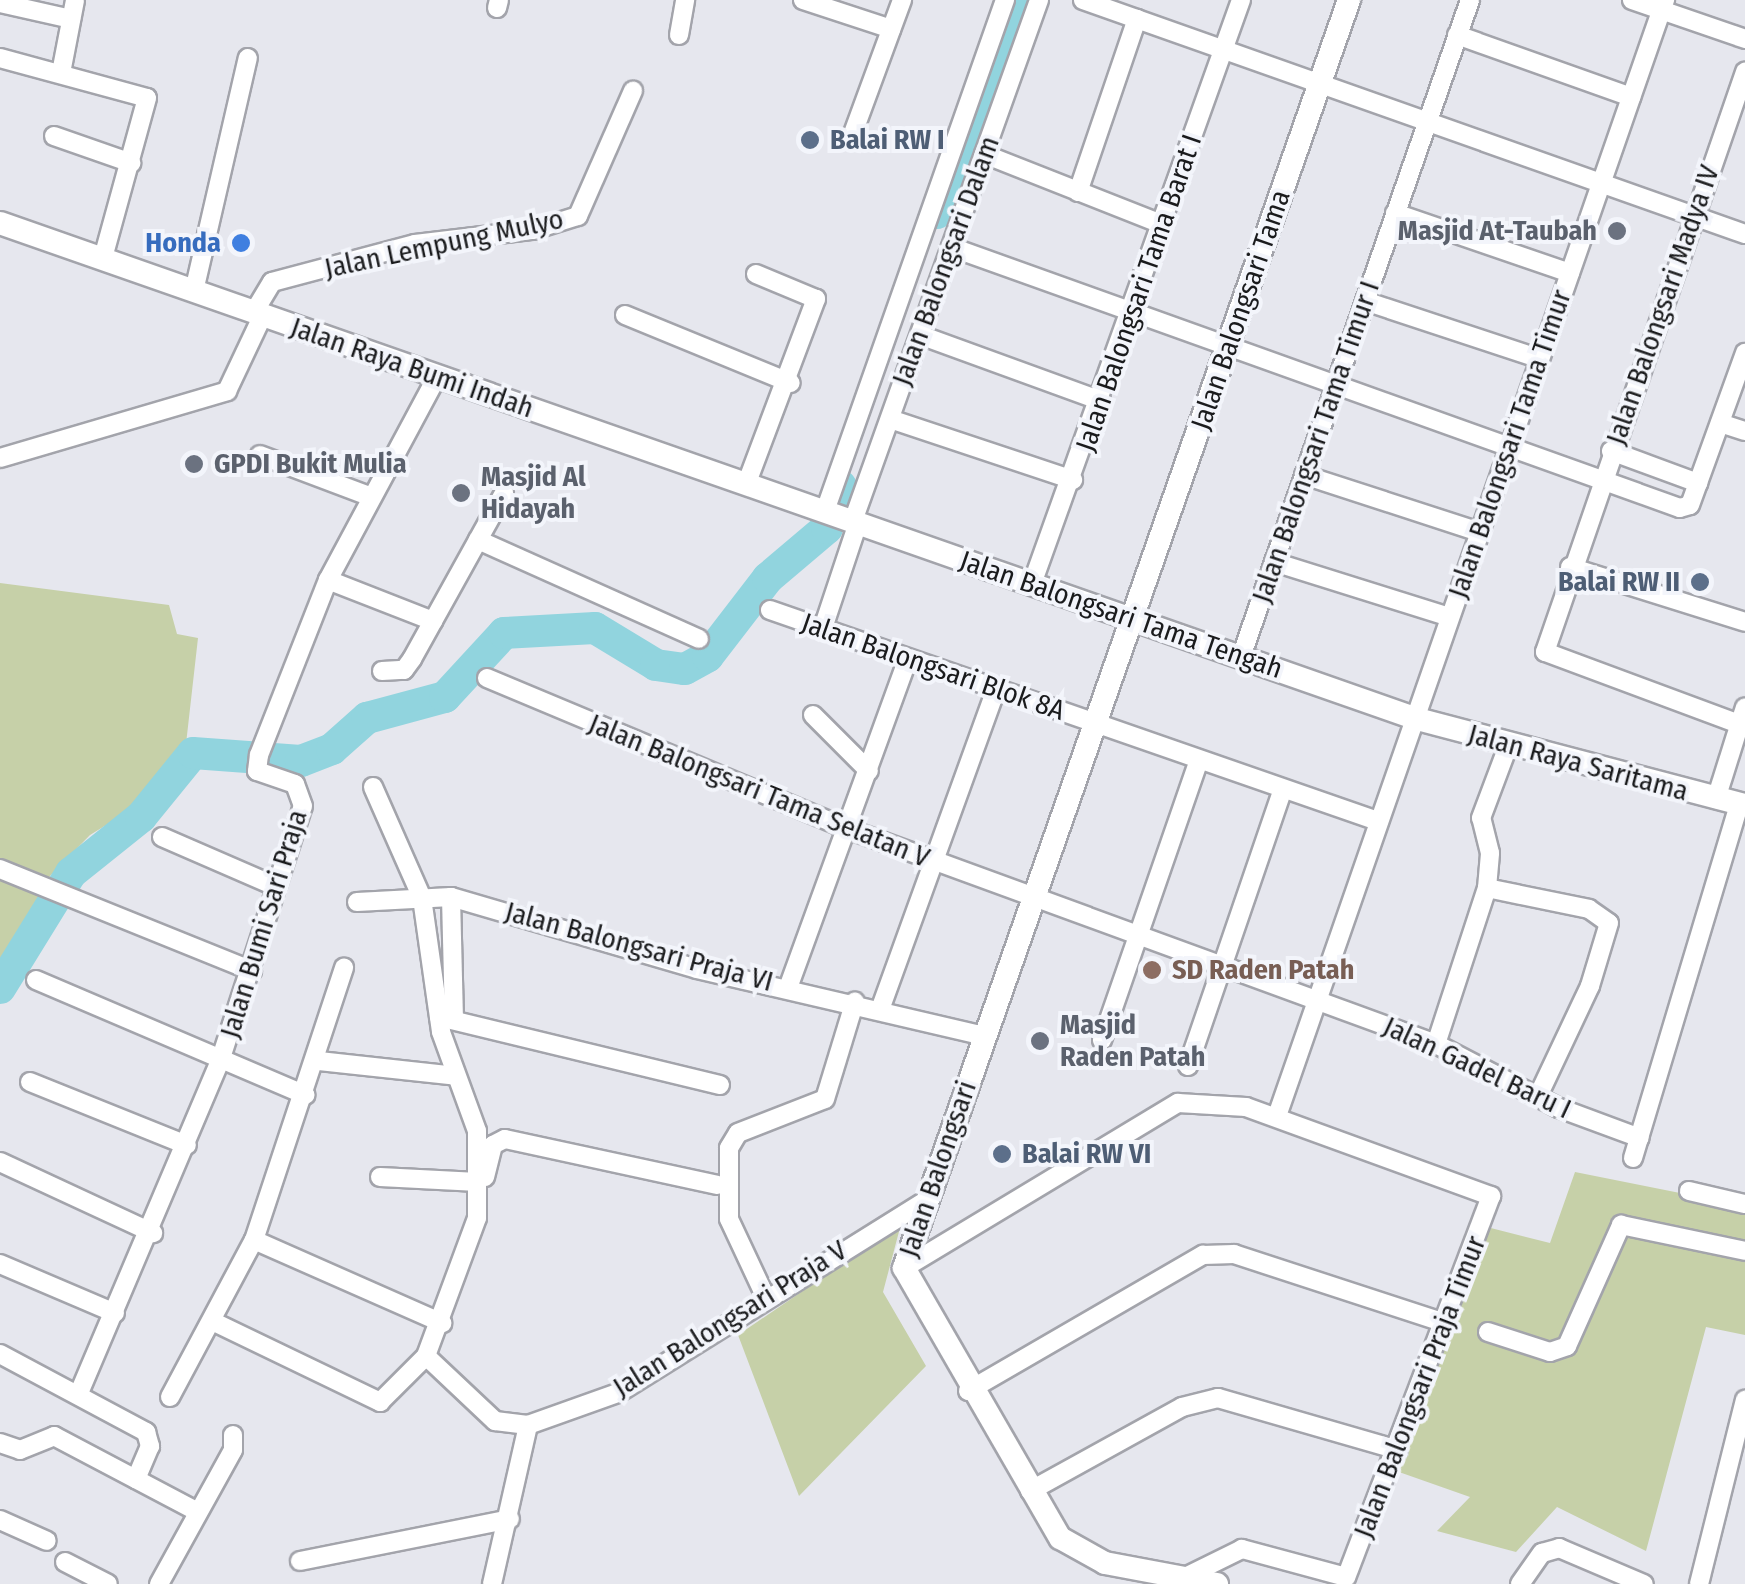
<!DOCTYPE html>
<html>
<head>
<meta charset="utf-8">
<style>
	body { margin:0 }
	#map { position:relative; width:1745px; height:1584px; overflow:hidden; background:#e6e7ee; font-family:"Fira Sans Condensed",sans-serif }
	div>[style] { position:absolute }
	.green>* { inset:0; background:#c6d0a8 }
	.river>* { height:32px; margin:-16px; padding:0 16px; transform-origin:16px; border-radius:16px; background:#91d4de }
	.roads { filter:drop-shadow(2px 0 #a3a4ab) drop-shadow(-2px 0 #a3a4ab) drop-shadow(0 2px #a3a4ab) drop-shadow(0 -2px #a3a4ab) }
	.minor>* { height:18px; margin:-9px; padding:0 9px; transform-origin:9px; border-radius:9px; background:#fff }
	.tertiary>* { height:22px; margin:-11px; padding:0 11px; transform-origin:11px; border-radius:11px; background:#fff }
	.dots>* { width:28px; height:28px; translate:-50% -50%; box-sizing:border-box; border:5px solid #f3f5fb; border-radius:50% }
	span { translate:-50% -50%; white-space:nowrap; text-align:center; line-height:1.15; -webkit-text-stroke:8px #f3f5fb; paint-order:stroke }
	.service-label { font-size:28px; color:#4e5e75; font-weight:700 }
	.left { translate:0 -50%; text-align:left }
	.right { translate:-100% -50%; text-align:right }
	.worship-label { font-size:28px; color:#5b616d; font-weight:700 }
	.shop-label { font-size:28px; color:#366cbe; font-weight:700 }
	.street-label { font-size:28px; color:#1a1b1d }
	.education-label { font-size:28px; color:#785e54; font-weight:700 }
</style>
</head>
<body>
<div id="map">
	<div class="green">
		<div style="clip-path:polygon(0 583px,169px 605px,177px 634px,198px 638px,186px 744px,137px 806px,90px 835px,50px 876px,0 971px)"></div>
		<div style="clip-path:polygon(1575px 1172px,1745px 1206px,1745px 1335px,1706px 1327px,1646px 1551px,1557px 1507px,1516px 1552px,1437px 1531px,1470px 1497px,1399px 1472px,1479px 1225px,1550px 1243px)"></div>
		<div style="clip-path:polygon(901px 1224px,883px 1292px,926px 1366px,799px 1496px,738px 1335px)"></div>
	</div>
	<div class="river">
		<div style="left:937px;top:213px;width:227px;rotate:-69.9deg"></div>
		<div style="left:0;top:988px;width:135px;rotate:-58.3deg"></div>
		<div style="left:71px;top:873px;width:90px;rotate:-38.7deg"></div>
		<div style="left:141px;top:817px;width:82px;rotate:-50.9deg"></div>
		<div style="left:193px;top:753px;width:108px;rotate:4.2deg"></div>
		<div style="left:301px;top:761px;width:33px;rotate:-21deg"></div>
		<div style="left:332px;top:749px;width:47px;rotate:-41.5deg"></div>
		<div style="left:367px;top:718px;width:81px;rotate:-15.1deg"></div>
		<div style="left:445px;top:697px;width:87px;rotate:-47.3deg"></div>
		<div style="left:504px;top:633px;width:91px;rotate:-3.1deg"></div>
		<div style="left:595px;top:628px;width:71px;rotate:31.2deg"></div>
		<div style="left:656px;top:665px;width:29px;rotate:8deg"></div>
		<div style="left:685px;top:669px;width:26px;rotate:-29deg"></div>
		<div style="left:708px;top:656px;width:98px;rotate:-52.4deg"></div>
		<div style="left:768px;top:578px;width:77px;rotate:-40.3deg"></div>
		<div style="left:827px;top:528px;width:44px;rotate:-71.6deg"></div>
	</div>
	<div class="roads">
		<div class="minor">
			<div style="left:803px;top:0;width:93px;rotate:18.2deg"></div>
			<div style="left:1083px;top:0;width:702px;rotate:19.47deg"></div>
			<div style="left:1632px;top:0;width:120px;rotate:19deg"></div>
			<div style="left:0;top:3px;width:73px;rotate:12.7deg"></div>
			<div style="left:497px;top:8px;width:8px;rotate:-76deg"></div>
			<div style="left:679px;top:35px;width:36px;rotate:-80deg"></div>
			<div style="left:1457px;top:35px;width:185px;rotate:19.6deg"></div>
			<div style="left:0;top:58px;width:152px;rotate:15.2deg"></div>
			<div style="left:147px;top:98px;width:166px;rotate:105.4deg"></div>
			<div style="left:61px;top:73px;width:74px;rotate:-79.1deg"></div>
			<div style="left:54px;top:136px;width:82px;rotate:19.3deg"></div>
			<div style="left:852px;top:136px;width:145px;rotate:-69.8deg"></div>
			<div style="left:984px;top:154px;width:191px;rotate:21.5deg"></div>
			<div style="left:1078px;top:192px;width:183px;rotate:-71.2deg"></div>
			<div style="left:1395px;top:213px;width:185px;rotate:18.9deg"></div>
			<div style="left:951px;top:247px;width:774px;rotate:19.7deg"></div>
			<div style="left:1680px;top:508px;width:10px;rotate:-17deg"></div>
			<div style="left:1690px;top:505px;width:162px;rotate:-70.1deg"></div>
			<div style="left:194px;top:291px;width:239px;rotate:-77deg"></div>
			<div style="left:1365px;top:301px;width:184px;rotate:18.3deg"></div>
			<div style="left:254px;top:312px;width:35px;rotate:-59deg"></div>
			<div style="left:272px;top:282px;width:148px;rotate:-14.9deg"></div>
			<div style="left:415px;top:244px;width:119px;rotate:-6.8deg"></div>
			<div style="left:533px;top:230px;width:47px;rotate:-17.3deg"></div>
			<div style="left:578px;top:216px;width:137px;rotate:-66.3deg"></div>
			<div style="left:625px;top:315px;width:179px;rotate:22.3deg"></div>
			<div style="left:920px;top:335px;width:193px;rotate:20deg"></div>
			<div style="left:890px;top:419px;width:193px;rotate:18.4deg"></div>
			<div style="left:1720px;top:423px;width:26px;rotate:18deg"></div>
			<div style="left:1611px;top:451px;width:93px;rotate:20.2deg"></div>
			<div style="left:260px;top:455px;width:116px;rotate:20.6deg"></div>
			<div style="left:0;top:458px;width:237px;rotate:-16.4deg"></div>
			<div style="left:227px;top:391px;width:84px;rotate:-64.7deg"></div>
			<div style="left:1304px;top:475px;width:184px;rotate:18deg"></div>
			<div style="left:746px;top:485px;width:199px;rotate:-69.4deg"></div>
			<div style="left:816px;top:299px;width:65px;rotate:-157.4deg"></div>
			<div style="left:825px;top:511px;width:542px;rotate:-70.6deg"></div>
			<div style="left:853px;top:521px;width:553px;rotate:-70.35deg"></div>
			<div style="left:478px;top:540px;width:242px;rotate:24.1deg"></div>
			<div style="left:1274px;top:562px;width:184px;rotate:17.4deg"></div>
			<div style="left:1570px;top:567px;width:183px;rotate:17.4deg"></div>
			<div style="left:328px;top:580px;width:113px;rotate:21.3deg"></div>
			<div style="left:1032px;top:584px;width:620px;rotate:-70.31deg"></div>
			<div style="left:770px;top:610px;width:644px;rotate:19.14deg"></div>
			<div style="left:823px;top:628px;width:111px;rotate:-71.6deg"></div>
			<div style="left:1241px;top:657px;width:696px;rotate:-70.78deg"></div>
			<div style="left:382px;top:671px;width:22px;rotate:-3deg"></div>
			<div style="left:404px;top:670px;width:14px;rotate:-54deg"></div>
			<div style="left:412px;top:659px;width:190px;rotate:-61deg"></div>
			<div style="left:487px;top:678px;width:391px;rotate:22.7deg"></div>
			<div style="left:848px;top:829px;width:626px;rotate:20.08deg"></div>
			<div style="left:1436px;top:1044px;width:139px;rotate:27.5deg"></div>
			<div style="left:1559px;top:1108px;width:86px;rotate:20.3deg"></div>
			<div style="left:813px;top:715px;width:79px;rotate:45deg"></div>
			<div style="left:1739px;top:724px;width:207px;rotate:-159.6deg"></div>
			<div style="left:1545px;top:652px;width:614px;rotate:-70.97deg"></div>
			<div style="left:373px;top:787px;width:121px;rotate:66.2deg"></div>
			<div style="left:422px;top:898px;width:135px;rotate:81.9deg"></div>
			<div style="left:441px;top:1032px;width:105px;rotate:70deg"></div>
			<div style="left:477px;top:1131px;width:87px;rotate:90deg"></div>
			<div style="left:477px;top:1218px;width:147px;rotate:110.3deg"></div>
			<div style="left:426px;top:1356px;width:95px;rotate:43.3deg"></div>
			<div style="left:495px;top:1421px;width:33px;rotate:7deg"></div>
			<div style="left:528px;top:1425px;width:96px;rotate:-19.6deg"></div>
			<div style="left:618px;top:1393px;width:362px;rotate:-32deg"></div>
			<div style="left:1716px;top:799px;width:96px;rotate:-72.5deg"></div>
			<div style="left:162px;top:837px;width:125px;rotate:23.5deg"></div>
			<div style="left:0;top:869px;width:272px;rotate:22deg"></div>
			<div style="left:1487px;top:888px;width:104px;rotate:11.6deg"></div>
			<div style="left:1589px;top:909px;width:24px;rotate:35deg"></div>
			<div style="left:1609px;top:923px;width:66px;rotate:106.8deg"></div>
			<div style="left:1590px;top:986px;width:122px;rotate:115.3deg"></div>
			<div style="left:451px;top:897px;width:120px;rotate:88.6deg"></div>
			<div style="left:357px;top:902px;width:94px;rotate:-3deg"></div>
			<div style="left:451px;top:897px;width:256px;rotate:16.3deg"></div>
			<div style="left:697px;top:969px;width:295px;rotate:13.1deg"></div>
			<div style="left:36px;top:980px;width:293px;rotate:23.1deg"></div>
			<div style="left:788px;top:988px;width:350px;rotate:-70deg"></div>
			<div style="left:881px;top:1007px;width:337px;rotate:-70.1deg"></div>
			<div style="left:439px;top:1017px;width:289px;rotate:13.6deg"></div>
			<div style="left:1102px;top:1040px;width:296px;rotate:-70.9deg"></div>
			<div style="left:1436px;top:1044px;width:164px;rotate:-71.9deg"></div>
			<div style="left:1487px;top:888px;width:35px;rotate:-85deg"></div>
			<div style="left:1490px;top:853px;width:36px;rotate:-104deg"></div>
			<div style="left:1481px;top:818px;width:77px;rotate:-69.4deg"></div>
			<div style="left:319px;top:1061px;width:138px;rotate:6.2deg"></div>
			<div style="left:1188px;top:1066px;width:293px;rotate:-71.1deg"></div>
			<div style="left:30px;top:1082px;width:169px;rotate:21.9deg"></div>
			<div style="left:1277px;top:1116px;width:1182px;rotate:-70.83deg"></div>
			<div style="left:1633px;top:1158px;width:370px;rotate:-73.3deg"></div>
			<div style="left:0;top:1162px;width:169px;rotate:24.9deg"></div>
			<div style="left:380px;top:1177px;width:98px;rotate:2.9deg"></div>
			<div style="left:485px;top:1177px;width:33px;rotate:-76deg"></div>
			<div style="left:493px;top:1145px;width:13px;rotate:-27deg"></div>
			<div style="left:505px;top:1139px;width:217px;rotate:12.2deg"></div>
			<div style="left:1689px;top:1191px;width:57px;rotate:13.1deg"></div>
			<div style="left:254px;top:1240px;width:206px;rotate:23.8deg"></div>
			<div style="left:0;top:1264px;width:125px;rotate:23.1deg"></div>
			<div style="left:904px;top:1268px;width:320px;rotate:-31.1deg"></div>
			<div style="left:1178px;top:1103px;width:68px;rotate:3.4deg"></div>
			<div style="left:1246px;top:1107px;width:261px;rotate:20deg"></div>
			<div style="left:1491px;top:1196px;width:408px;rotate:110.8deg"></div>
			<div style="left:1346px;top:1577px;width:108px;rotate:-164.9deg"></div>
			<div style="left:1242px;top:1549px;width:64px;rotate:153.8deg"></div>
			<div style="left:766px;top:1298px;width:87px;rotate:-115.1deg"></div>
			<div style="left:729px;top:1219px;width:71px;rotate:-90deg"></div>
			<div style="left:729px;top:1148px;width:17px;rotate:-59deg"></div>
			<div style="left:738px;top:1133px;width:93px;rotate:-21.3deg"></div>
			<div style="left:825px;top:1099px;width:102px;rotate:-73deg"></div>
			<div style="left:212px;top:1321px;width:187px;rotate:25.7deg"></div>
			<div style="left:380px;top:1402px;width:65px;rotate:-45deg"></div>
			<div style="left:1488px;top:1332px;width:65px;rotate:17.9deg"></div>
			<div style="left:1550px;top:1352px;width:18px;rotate:-19deg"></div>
			<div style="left:1567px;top:1346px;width:133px;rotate:-65.9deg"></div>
			<div style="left:1621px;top:1225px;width:127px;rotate:11.8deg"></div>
			<div style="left:0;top:1354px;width:166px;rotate:28.1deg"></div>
			<div style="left:146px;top:1432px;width:15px;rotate:74deg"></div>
			<div style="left:150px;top:1446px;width:36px;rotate:113deg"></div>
			<div style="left:968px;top:1391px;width:272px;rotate:-30.1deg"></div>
			<div style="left:1203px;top:1255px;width:31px;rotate:-2deg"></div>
			<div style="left:1234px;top:1254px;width:222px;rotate:18.1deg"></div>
			<div style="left:79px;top:1393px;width:361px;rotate:-67deg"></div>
			<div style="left:220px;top:1061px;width:268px;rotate:-72deg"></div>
			<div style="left:303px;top:806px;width:23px;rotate:-110deg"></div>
			<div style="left:295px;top:784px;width:40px;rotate:-161.1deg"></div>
			<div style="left:257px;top:771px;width:16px;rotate:-83deg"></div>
			<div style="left:259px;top:755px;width:188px;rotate:-68.5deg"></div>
			<div style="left:328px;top:580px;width:230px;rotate:-61.8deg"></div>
			<div style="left:170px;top:1397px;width:178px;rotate:-61.9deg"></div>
			<div style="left:254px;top:1240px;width:287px;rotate:-71.7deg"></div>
			<div style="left:0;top:1443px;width:21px;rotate:19deg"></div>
			<div style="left:20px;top:1450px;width:37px;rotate:-22deg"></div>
			<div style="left:54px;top:1436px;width:161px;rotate:27.8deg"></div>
			<div style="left:1030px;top:1491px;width:174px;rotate:-28.9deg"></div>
			<div style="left:1182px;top:1407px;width:37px;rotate:-14deg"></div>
			<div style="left:1218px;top:1398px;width:187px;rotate:16.1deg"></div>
			<div style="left:0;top:1520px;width:51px;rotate:24.1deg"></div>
			<div style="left:300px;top:1561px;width:214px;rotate:-11.3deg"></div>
			<div style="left:65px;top:1562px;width:48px;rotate:27.1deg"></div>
			<div style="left:159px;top:1584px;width:153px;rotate:-61.1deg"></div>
			<div style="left:233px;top:1450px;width:15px;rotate:-90deg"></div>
			<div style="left:492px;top:1584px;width:163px;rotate:-77.2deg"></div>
			<div style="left:1520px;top:1584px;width:38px;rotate:-55deg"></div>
			<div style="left:1542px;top:1553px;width:18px;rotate:-16deg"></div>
			<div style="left:1559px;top:1548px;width:92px;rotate:23deg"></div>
			<div style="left:1699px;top:1584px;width:190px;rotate:-76deg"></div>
		</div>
		<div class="tertiary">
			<div style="left:0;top:223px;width:1501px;rotate:19.29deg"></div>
			<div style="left:1417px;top:719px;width:339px;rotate:14.7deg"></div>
			<div style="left:1217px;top:1584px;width:114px;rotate:-169.4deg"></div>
			<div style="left:1105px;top:1563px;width:51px;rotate:-150.9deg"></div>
			<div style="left:1060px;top:1538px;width:312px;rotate:-120deg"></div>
			<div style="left:904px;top:1268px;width:1344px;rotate:-70.66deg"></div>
		</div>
	</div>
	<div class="dots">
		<div style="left:810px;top:140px;background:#5c6f8a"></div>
		<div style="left:1617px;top:231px;background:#6b7280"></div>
		<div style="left:241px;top:243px;background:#3f7fe0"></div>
		<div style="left:194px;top:464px;background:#6b7280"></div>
		<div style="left:461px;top:493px;background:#6b7280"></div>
		<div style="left:1700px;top:582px;background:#5c6f8a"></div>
		<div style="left:1152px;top:970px;background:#8d6e63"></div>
		<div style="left:1040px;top:1041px;background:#6b7280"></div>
		<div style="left:1002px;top:1154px;background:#5c6f8a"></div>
	</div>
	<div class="service-label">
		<span class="left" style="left:830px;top:140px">Balai RW I</span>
		<span class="right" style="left:1680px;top:582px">Balai RW II</span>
		<span class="left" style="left:1022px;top:1154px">Balai RW VI</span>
	</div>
	<div class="worship-label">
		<span class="right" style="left:1597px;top:231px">Masjid At-Taubah</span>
		<span class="left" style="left:214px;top:464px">GPDI Bukit Mulia</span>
		<span class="left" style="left:481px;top:493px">Masjid Al<br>Hidayah</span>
		<span class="left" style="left:1060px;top:1041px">Masjid<br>Raden Patah</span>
	</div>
	<div class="shop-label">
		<span class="right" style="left:221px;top:243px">Honda</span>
	</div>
	<div class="street-label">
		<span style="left:444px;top:244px;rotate:-12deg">Jalan Lempung Mulyo</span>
		<span style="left:946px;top:261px;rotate:-70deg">Jalan Balongsari Dalam</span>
		<span style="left:1139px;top:293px;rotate:-71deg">Jalan Balongsari Tama Barat I</span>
		<span style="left:1663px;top:305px;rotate:-71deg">Jalan Balongsari Madya IV</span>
		<span style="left:1241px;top:310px;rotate:-71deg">Jalan Balongsari Tama</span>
		<span style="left:412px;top:368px;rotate:19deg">Jalan Raya Bumi Indah</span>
		<span style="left:1316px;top:442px;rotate:-71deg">Jalan Balongsari Tama Timur I</span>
		<span style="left:1510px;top:444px;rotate:-71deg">Jalan Balongsari Tama Timur</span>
		<span style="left:1121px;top:615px;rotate:19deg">Jalan Balongsari Tama Tengah</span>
		<span style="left:933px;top:667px;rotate:19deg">Jalan Balongsari Blok 8A</span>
		<span style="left:1578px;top:763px;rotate:15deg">Jalan Raya Saritama</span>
		<span style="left:759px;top:791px;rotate:22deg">Jalan Balongsari Tama Selatan V</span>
		<span style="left:264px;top:924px;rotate:-73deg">Jalan Bumi Sari Praja</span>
		<span style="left:639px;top:947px;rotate:15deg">Jalan Balongsari Praja VI</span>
		<span style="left:1477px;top:1068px;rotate:25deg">Jalan Gadel Baru I</span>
		<span style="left:938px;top:1169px;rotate:-71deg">Jalan Balongsari</span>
		<span style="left:730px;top:1319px;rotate:-32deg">Jalan Balongsari Praja V</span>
		<span style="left:1420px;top:1387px;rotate:-69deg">Jalan Balongsari Praja Timur</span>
	</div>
	<div class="education-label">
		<span class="left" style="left:1172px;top:970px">SD Raden Patah</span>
	</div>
</div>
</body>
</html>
